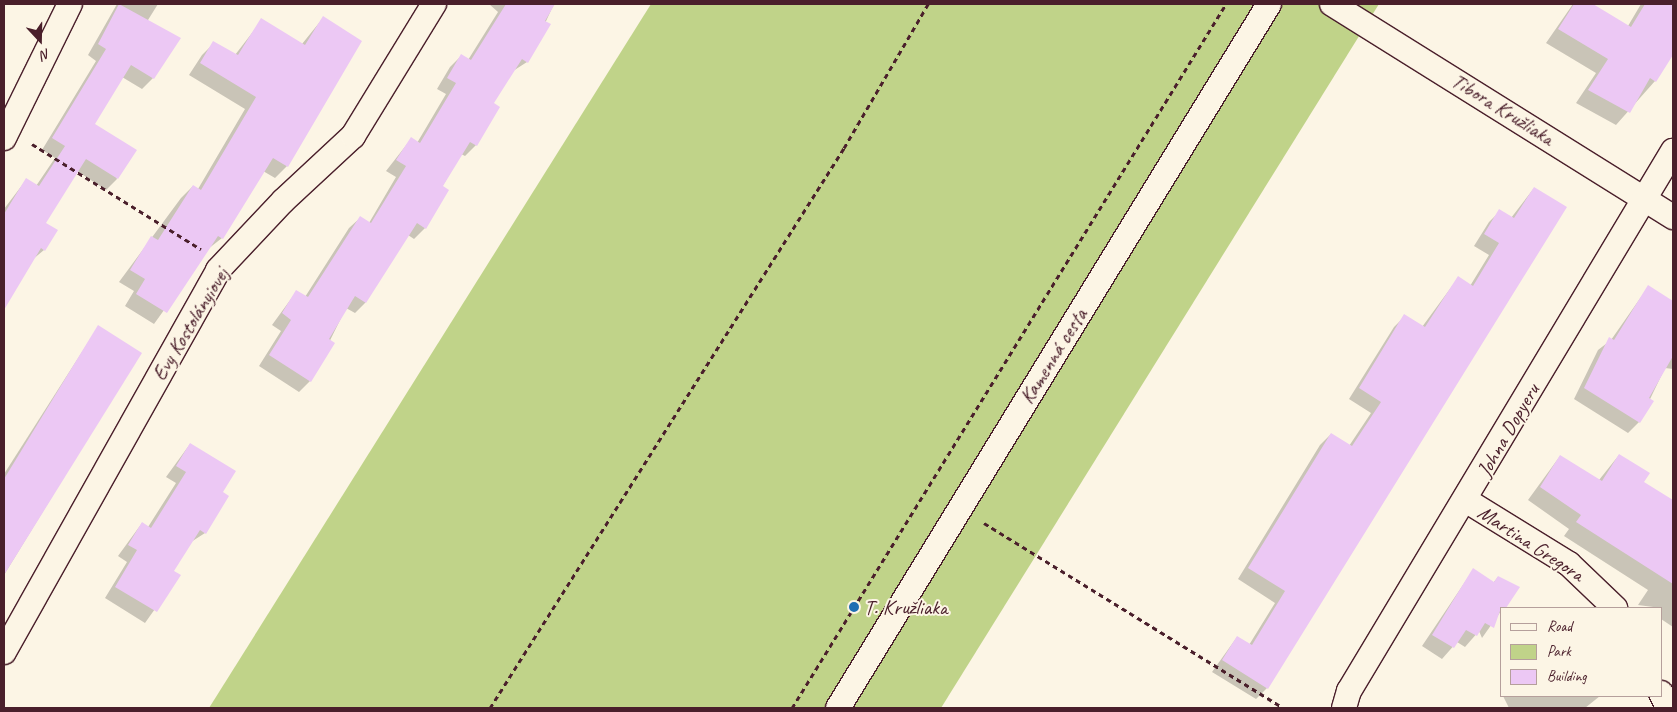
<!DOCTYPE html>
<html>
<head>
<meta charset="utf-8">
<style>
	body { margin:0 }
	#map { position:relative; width:1677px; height:712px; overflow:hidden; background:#fcf5e5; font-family:Caveat,sans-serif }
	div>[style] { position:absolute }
	.green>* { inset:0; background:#c0d389 }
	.shadow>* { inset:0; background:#0003 }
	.building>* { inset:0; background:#ecc8f4 }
	.path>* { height:3px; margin-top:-1.5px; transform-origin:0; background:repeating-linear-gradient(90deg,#4a1f2b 0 5px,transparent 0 9px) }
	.roads { filter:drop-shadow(1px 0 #4a1f2b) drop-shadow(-1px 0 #4a1f2b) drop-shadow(0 1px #4a1f2b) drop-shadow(0 -1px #4a1f2b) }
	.minor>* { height:24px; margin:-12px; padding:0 12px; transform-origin:12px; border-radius:12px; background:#fcf5e5 }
	.dots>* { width:14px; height:14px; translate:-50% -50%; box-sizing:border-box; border:2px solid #fcf5e5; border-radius:50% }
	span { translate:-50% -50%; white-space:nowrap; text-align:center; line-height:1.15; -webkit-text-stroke:4px #fcf5e5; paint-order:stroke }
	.street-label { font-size:21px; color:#4a1f2b }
	.poi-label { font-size:21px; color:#4a1f2b }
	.left { translate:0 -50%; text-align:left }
	.frame { position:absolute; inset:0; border:5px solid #4a1f2b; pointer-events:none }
	.legend { position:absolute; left:1500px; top:607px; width:162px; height:90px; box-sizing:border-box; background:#fcf5e5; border:1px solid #b59f9b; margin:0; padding:6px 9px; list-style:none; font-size:15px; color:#4a1f2b }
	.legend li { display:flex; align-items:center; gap:10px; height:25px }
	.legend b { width:25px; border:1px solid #b59f9b }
	.north { position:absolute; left:15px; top:15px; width:50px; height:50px; -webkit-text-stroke:4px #fcf5e5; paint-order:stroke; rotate:159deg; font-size:14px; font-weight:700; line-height:20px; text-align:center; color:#4a1f2b }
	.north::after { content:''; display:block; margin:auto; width:18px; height:22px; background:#4a1f2b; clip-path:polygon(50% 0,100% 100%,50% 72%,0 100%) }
</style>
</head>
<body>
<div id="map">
	<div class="green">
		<div style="clip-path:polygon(651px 4px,1379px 4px,941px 708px,209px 708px)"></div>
	</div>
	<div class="shadow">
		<div style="clip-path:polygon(117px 4px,158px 4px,148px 20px,153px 78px,142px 89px,122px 77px,93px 124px,117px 179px,106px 190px,77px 171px,44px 224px,44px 250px,32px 260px,4px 306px,4px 209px,26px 180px,36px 186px,55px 158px,42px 150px,96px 61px,88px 55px)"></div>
		<div style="clip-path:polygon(489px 4px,554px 4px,527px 62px,513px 71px,492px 104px,476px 145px,465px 156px,461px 154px,442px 187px,425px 228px,414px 239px,408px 235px,365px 303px,355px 313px,346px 308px,310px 381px,299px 392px,259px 366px,281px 331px,272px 325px,296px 292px,305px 297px,349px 228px,360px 218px,369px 223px,396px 177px,386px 171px,411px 139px,417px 143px,446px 94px,437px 89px,450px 67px,461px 56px,468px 60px,498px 12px)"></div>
		<div style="clip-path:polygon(1573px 4px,1591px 4px,1628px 26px,1641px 4px,1673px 4px,1673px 53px,1655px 81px,1616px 125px,1576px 103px,1596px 73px,1546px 43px)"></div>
		<div style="clip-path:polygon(323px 18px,360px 41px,287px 166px,275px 178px,263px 171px,222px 238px,208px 249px,154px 324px,125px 306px,134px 291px,119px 282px,181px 198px,193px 186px,198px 189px,245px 109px,189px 75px,202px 55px,214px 43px,235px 55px,262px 20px,302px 44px)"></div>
		<div style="clip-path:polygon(1534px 188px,1267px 688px,1256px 699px,1212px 672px,1237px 637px,1249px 645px,1275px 603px,1238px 579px,1320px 445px,1331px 434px,1349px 446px,1371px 413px,1349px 399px,1394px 327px,1405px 316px,1422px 327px,1458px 278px,1470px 286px,1489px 255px,1474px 246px,1489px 222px,1500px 211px,1511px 218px)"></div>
		<div style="clip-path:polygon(1648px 287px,1673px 302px,1673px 369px,1665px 368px,1639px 422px,1628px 433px,1574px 399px,1598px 350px,1611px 340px)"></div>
		<div style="clip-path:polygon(98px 327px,140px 353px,4px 575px,4px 474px)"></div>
		<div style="clip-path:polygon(190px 444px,221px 492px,205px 533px,191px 542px,173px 571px,179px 575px,145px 623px,105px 598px,127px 562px,118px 556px,142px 523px,148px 527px,176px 483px,166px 477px)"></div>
		<div style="clip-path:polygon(1619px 455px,1643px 483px,1673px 502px,1673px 627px,1661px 619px,1661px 608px,1638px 605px,1648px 590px,1564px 536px,1569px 529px,1528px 500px,1560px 456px,1599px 480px)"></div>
		<div style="clip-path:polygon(1473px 570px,1493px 583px,1498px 577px,1518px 587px,1482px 638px,1479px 631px,1465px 647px,1457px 642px,1442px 659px,1422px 646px)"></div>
		<div style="clip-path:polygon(1503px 696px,1600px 696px,1585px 708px,1509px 708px)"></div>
	</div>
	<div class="building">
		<div style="clip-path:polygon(119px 4px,181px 38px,154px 79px,131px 65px,95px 124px,137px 150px,118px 179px,86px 159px,46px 223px,58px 230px,45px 251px,41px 248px,4px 310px,4px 214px,26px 178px,39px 186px,65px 146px,52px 138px,106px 49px,98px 44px)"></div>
		<div style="clip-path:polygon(506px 4px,555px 4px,545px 21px,551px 24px,528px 63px,522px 59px,494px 103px,500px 107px,477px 146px,470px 142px,443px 186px,449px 190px,426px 229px,417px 223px,366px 303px,355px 296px,329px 339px,335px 343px,311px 382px,269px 355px,291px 320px,282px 313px,296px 290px,308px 297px,360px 216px,371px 223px,406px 166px,396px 160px,411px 137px,420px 143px,456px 83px,447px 78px,461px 54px,471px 60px)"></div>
		<div style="clip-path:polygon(1574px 4px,1593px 4px,1631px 27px,1645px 4px,1673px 4px,1673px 55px,1656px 82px,1650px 78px,1630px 113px,1588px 90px,1608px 59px,1558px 29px)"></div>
		<div style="clip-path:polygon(323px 16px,362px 41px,288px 167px,273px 158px,223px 239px,218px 236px,167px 313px,136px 294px,145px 279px,130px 270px,151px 236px,158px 240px,193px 185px,201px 190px,256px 97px,200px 63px,213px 41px,238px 55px,261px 18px,305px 45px)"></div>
		<div style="clip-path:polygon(1534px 187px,1567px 207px,1268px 689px,1222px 660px,1237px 636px,1252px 645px,1285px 591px,1248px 568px,1331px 433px,1352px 446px,1381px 402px,1359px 388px,1404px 314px,1425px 327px,1458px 276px,1473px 286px,1499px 243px,1484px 234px,1499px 209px,1514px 218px)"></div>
		<div style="clip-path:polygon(1648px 285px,1673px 301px,1673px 356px,1649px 398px,1654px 401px,1640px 423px,1584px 388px,1609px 337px,1614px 340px)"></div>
		<div style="clip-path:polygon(98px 325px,142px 353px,4px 575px,4px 479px)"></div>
		<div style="clip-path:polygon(190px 443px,236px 471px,223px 492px,229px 496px,206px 534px,200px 530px,174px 571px,181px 575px,157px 612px,115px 587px,137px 550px,128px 545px,142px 522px,151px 528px,186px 472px,176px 466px)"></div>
		<div style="clip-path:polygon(1619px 454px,1650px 473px,1644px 482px,1673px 500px,1673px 584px,1576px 522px,1581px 515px,1540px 487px,1560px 455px,1602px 481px)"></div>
		<div style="clip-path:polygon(1473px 568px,1494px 582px,1498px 576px,1520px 587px,1506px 608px,1501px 608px,1494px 628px,1485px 623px,1477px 636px,1466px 630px,1454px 648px,1432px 635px)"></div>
	</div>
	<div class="path">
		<div style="left:32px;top:144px;width:199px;rotate:31.9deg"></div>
		<div style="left:984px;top:523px;width:352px;rotate:31.7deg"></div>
		<div style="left:490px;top:708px;width:663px;rotate:-57.7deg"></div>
		<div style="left:844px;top:148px;width:167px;rotate:-59.7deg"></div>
		<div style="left:792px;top:708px;width:827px;rotate:-58.35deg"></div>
	</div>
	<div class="roads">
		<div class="minor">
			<div style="left:1332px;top:4px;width:402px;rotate:32deg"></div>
			<div style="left:4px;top:138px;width:149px;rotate:-63.8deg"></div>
			<div style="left:1467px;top:501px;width:120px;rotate:31.7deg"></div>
			<div style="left:1569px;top:564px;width:64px;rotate:43.7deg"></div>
			<div style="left:4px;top:652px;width:438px;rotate:-60.7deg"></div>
			<div style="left:218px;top:270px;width:95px;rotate:-46.7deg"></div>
			<div style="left:283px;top:201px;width:96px;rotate:-42.9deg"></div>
			<div style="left:353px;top:136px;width:155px;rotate:-58.5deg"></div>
			<div style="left:1661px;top:693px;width:17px;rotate:65deg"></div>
			<div style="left:838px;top:708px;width:825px;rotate:-58.52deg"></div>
			<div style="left:1344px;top:708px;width:18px;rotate:-74deg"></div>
			<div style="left:1349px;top:691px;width:630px;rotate:-59.04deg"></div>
		</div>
	</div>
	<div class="dots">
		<div style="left:854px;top:607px;background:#1f6fb2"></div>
	</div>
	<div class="street-label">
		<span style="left:1503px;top:109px;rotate:32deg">Tibora Kružliaka</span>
		<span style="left:190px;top:324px;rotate:-59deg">Evy Kostolányiovej</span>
		<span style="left:1053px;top:356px;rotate:-58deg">Kamenná cesta</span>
		<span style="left:1508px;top:430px;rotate:-60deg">Johna Dopyeru</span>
		<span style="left:1531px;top:543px;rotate:33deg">Martina Gregora</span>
	</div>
	<div class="poi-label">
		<span class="left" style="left:864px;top:607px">T. Kružliaka</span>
	</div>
	<div class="frame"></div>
	<ul class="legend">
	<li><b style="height:6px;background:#fcf5e5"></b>Road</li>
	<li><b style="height:14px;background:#c0d389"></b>Park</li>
	<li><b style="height:14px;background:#ecc8f4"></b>Building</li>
	</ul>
	<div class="north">N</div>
</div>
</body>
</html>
